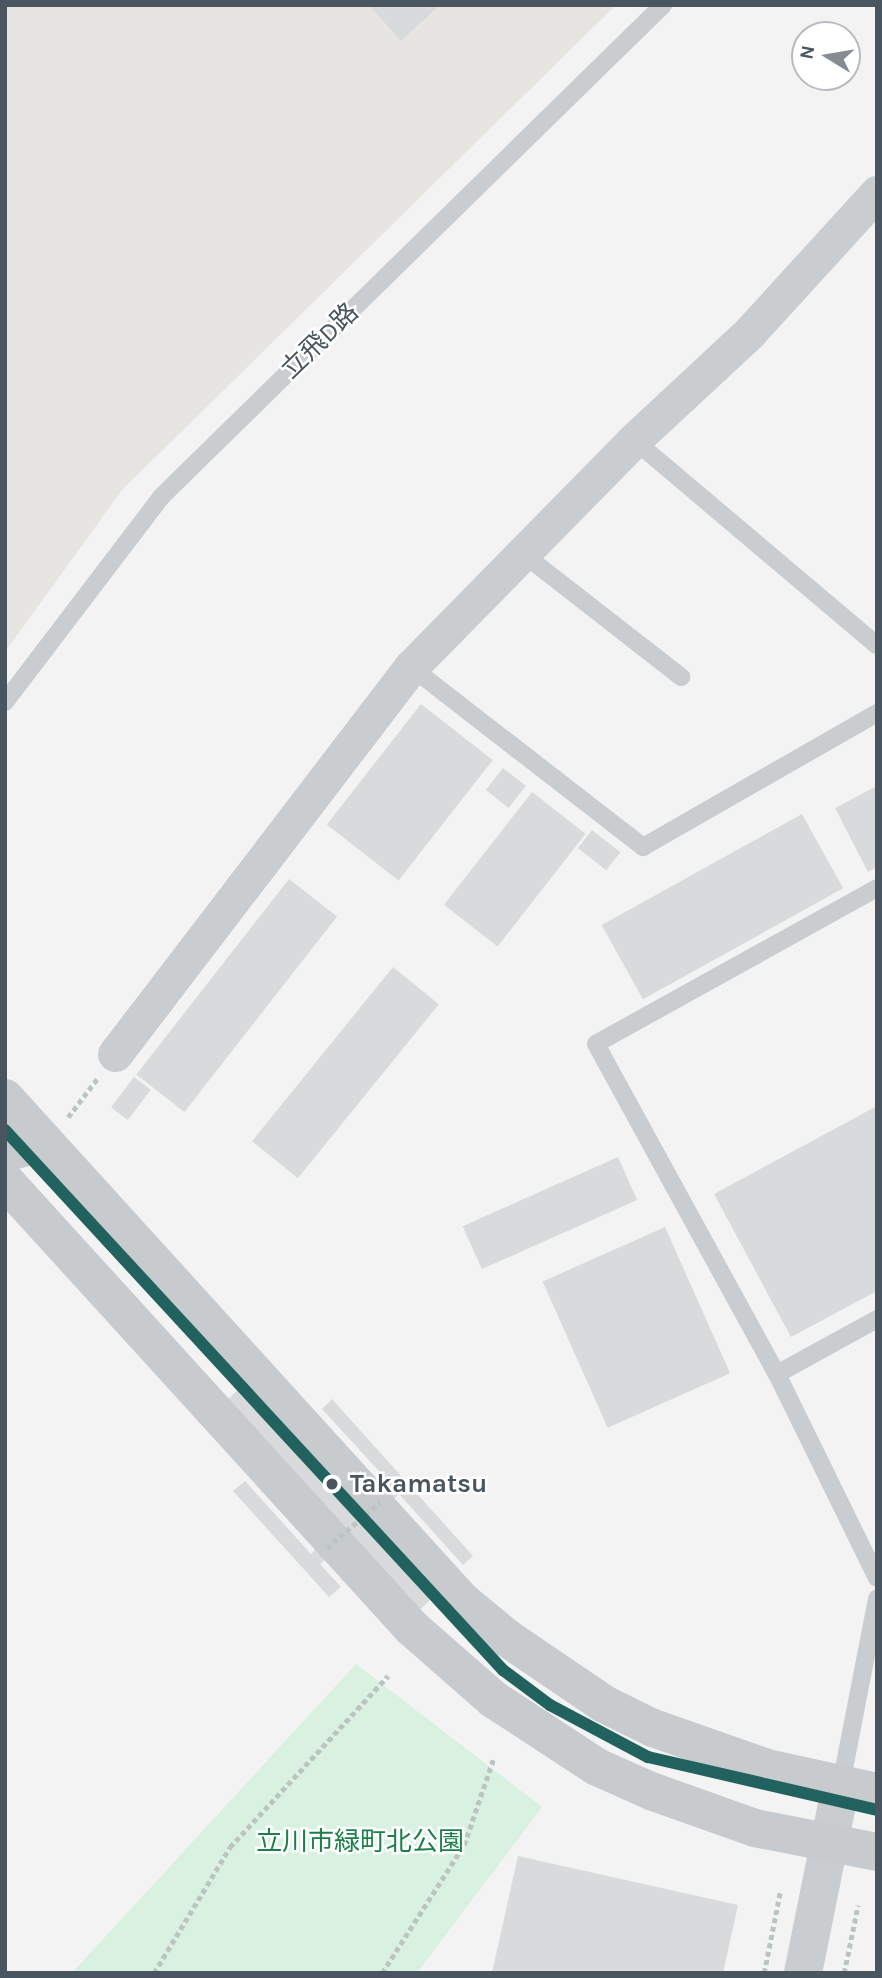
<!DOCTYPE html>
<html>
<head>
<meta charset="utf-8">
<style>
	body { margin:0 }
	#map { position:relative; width:882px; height:1978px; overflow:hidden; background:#f3f3f3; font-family:Karla,"Noto Sans JP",sans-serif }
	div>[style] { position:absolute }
	.commercial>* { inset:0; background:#e7e5e2 }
	.green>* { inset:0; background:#d9f1e1 }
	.building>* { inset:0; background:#d9dadb; transform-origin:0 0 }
	.path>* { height:4.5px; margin-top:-2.25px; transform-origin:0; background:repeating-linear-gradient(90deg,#bac5c1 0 5px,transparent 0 8.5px) }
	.service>* { height:18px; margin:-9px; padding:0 9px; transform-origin:9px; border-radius:9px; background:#cacdcf }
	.minor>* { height:35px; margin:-17.5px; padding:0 17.5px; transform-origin:17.5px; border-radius:17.5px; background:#cacdcf }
	.tertiary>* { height:38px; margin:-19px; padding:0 19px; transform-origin:19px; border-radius:19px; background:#cacdcf }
	.primary>* { height:38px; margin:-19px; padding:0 19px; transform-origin:19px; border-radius:19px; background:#c8cbce }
	.path-bridge>* { height:4.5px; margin-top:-2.25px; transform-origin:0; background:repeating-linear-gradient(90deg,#bac5c1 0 5px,transparent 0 8.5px) }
	.metro-1>* { height:12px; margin:-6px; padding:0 6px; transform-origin:6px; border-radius:6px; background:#22625e }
	.dots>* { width:19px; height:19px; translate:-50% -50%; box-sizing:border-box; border:4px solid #fff; border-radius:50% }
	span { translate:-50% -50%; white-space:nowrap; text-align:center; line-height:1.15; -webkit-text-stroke:5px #fff; paint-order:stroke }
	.street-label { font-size:26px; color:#4a565f }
	.stop-label { font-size:26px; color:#4a565f; font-weight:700 }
	.left { translate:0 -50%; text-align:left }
	.park-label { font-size:26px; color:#1b8149 }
	.frame { position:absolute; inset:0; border:7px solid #4a565f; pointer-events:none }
	.north { position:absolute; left:791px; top:21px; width:70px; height:70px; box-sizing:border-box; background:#fff; border:2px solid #b7bbbf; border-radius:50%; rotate:281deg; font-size:19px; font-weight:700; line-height:28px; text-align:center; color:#4a565f }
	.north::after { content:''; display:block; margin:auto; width:24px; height:32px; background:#858d93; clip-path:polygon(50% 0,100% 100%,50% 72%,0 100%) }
</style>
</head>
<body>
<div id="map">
	<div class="commercial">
		<div style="clip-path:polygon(5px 5px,616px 5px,122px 490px,5px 652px)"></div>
	</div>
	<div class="green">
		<div style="clip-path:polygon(356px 1664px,542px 1807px,417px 1973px,72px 1973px)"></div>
	</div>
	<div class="building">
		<div style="clip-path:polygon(369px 5px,440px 5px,401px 41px)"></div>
		<div style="left:421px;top:704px;width:91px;height:153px;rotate:38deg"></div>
		<div style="left:503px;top:768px;width:29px;height:28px;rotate:38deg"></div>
		<div style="clip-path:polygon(877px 786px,877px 867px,868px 872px,835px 808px)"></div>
		<div style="left:532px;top:792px;width:68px;height:143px;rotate:38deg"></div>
		<div style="left:802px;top:814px;width:85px;height:229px;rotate:61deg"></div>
		<div style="left:592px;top:830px;width:36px;height:23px;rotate:38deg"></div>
		<div style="left:289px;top:879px;width:61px;height:248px;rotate:38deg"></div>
		<div style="left:393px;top:967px;width:59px;height:224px;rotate:39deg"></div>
		<div style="left:134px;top:1077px;width:21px;height:38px;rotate:37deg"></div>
		<div style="clip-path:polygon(877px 1106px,877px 1291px,791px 1337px,714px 1194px)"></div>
		<div style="left:618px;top:1157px;width:47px;height:170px;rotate:66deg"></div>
		<div style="left:665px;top:1227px;width:160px;height:134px;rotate:66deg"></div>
		<div style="clip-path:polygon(259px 1369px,375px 1497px,390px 1483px,322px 1409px,332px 1399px,473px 1556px,463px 1565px,399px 1494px,385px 1507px,452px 1580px,400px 1628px,332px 1554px,320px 1564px,341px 1587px,329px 1597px,233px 1491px,245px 1481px,311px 1554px,322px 1543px,209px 1418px)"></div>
		<div style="clip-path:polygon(518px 1856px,738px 1905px,723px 1973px,492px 1973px)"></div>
	</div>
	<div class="path">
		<div style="left:68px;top:1117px;width:48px;rotate:-52.7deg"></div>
		<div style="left:154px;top:1973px;width:147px;rotate:-58.9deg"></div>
		<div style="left:230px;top:1847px;width:233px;rotate:-47.3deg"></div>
		<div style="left:382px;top:1973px;width:152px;rotate:-57.4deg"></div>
		<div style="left:464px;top:1845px;width:93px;rotate:-71.2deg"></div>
		<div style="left:764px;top:1973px;width:83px;rotate:-78.8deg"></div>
		<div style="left:844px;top:1973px;width:69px;rotate:-78.4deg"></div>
	</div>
	<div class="service">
		<div style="left:634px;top:440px;width:318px;rotate:40.2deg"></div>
		<div style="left:522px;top:553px;width:202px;rotate:37.9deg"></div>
		<div style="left:411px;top:667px;width:294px;rotate:37.8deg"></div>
		<div style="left:643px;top:847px;width:270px;rotate:-29.8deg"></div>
		<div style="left:5px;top:702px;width:258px;rotate:-52.7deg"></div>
		<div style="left:161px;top:497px;width:703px;rotate:-44.42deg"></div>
		<div style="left:877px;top:888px;width:321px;rotate:151deg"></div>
		<div style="left:596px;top:1044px;width:376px;rotate:61.3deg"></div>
		<div style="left:777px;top:1374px;width:227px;rotate:63.9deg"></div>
		<div style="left:777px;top:1374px;width:114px;rotate:-28.8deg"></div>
		<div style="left:841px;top:1784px;width:189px;rotate:-79deg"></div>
	</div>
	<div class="minor">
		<div style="left:115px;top:1054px;width:487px;rotate:-52.6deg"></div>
		<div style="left:411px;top:667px;width:318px;rotate:-45.5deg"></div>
		<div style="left:634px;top:440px;width:157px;rotate:-42.9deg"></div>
		<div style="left:749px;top:333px;width:190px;rotate:-47.6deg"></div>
	</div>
	<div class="tertiary">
		<div style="left:803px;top:1973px;width:193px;rotate:-78.6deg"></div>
	</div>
	<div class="primary">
		<div style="left:5px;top:1098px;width:680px;rotate:47.74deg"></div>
		<div style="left:462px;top:1601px;width:58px;rotate:39.4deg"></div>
		<div style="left:507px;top:1638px;width:117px;rotate:34.2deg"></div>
		<div style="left:604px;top:1704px;width:55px;rotate:26.1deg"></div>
		<div style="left:653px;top:1728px;width:121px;rotate:19.3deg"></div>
		<div style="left:767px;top:1768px;width:113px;rotate:12.3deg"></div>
		<div style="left:5px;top:1153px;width:41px;rotate:-15.4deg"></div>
		<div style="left:5px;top:1181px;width:605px;rotate:47.68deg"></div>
		<div style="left:412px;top:1628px;width:108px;rotate:41.2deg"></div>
		<div style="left:493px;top:1699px;width:124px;rotate:33.2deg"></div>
		<div style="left:597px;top:1767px;width:59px;rotate:24deg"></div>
		<div style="left:651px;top:1791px;width:110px;rotate:19.6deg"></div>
		<div style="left:755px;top:1828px;width:124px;rotate:11.1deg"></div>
	</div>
	<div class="path-bridge">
		<div style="left:327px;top:1548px;width:70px;rotate:-41deg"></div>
	</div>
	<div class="metro-1">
		<div style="left:5px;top:1130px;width:735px;rotate:47.32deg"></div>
		<div style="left:503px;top:1670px;width:59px;rotate:36.7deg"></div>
		<div style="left:550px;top:1705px;width:111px;rotate:28deg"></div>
		<div style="left:648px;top:1757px;width:235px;rotate:13deg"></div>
	</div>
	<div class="dots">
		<div style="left:332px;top:1484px;background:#4a565f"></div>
	</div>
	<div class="street-label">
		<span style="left:320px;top:341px;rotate:-44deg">立飛D路</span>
	</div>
	<div class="stop-label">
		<span class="left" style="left:350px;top:1484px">Takamatsu</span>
	</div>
	<div class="park-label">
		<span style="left:360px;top:1842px">立川市緑町北公園</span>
	</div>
	<div class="frame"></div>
	<div class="north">N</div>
</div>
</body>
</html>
